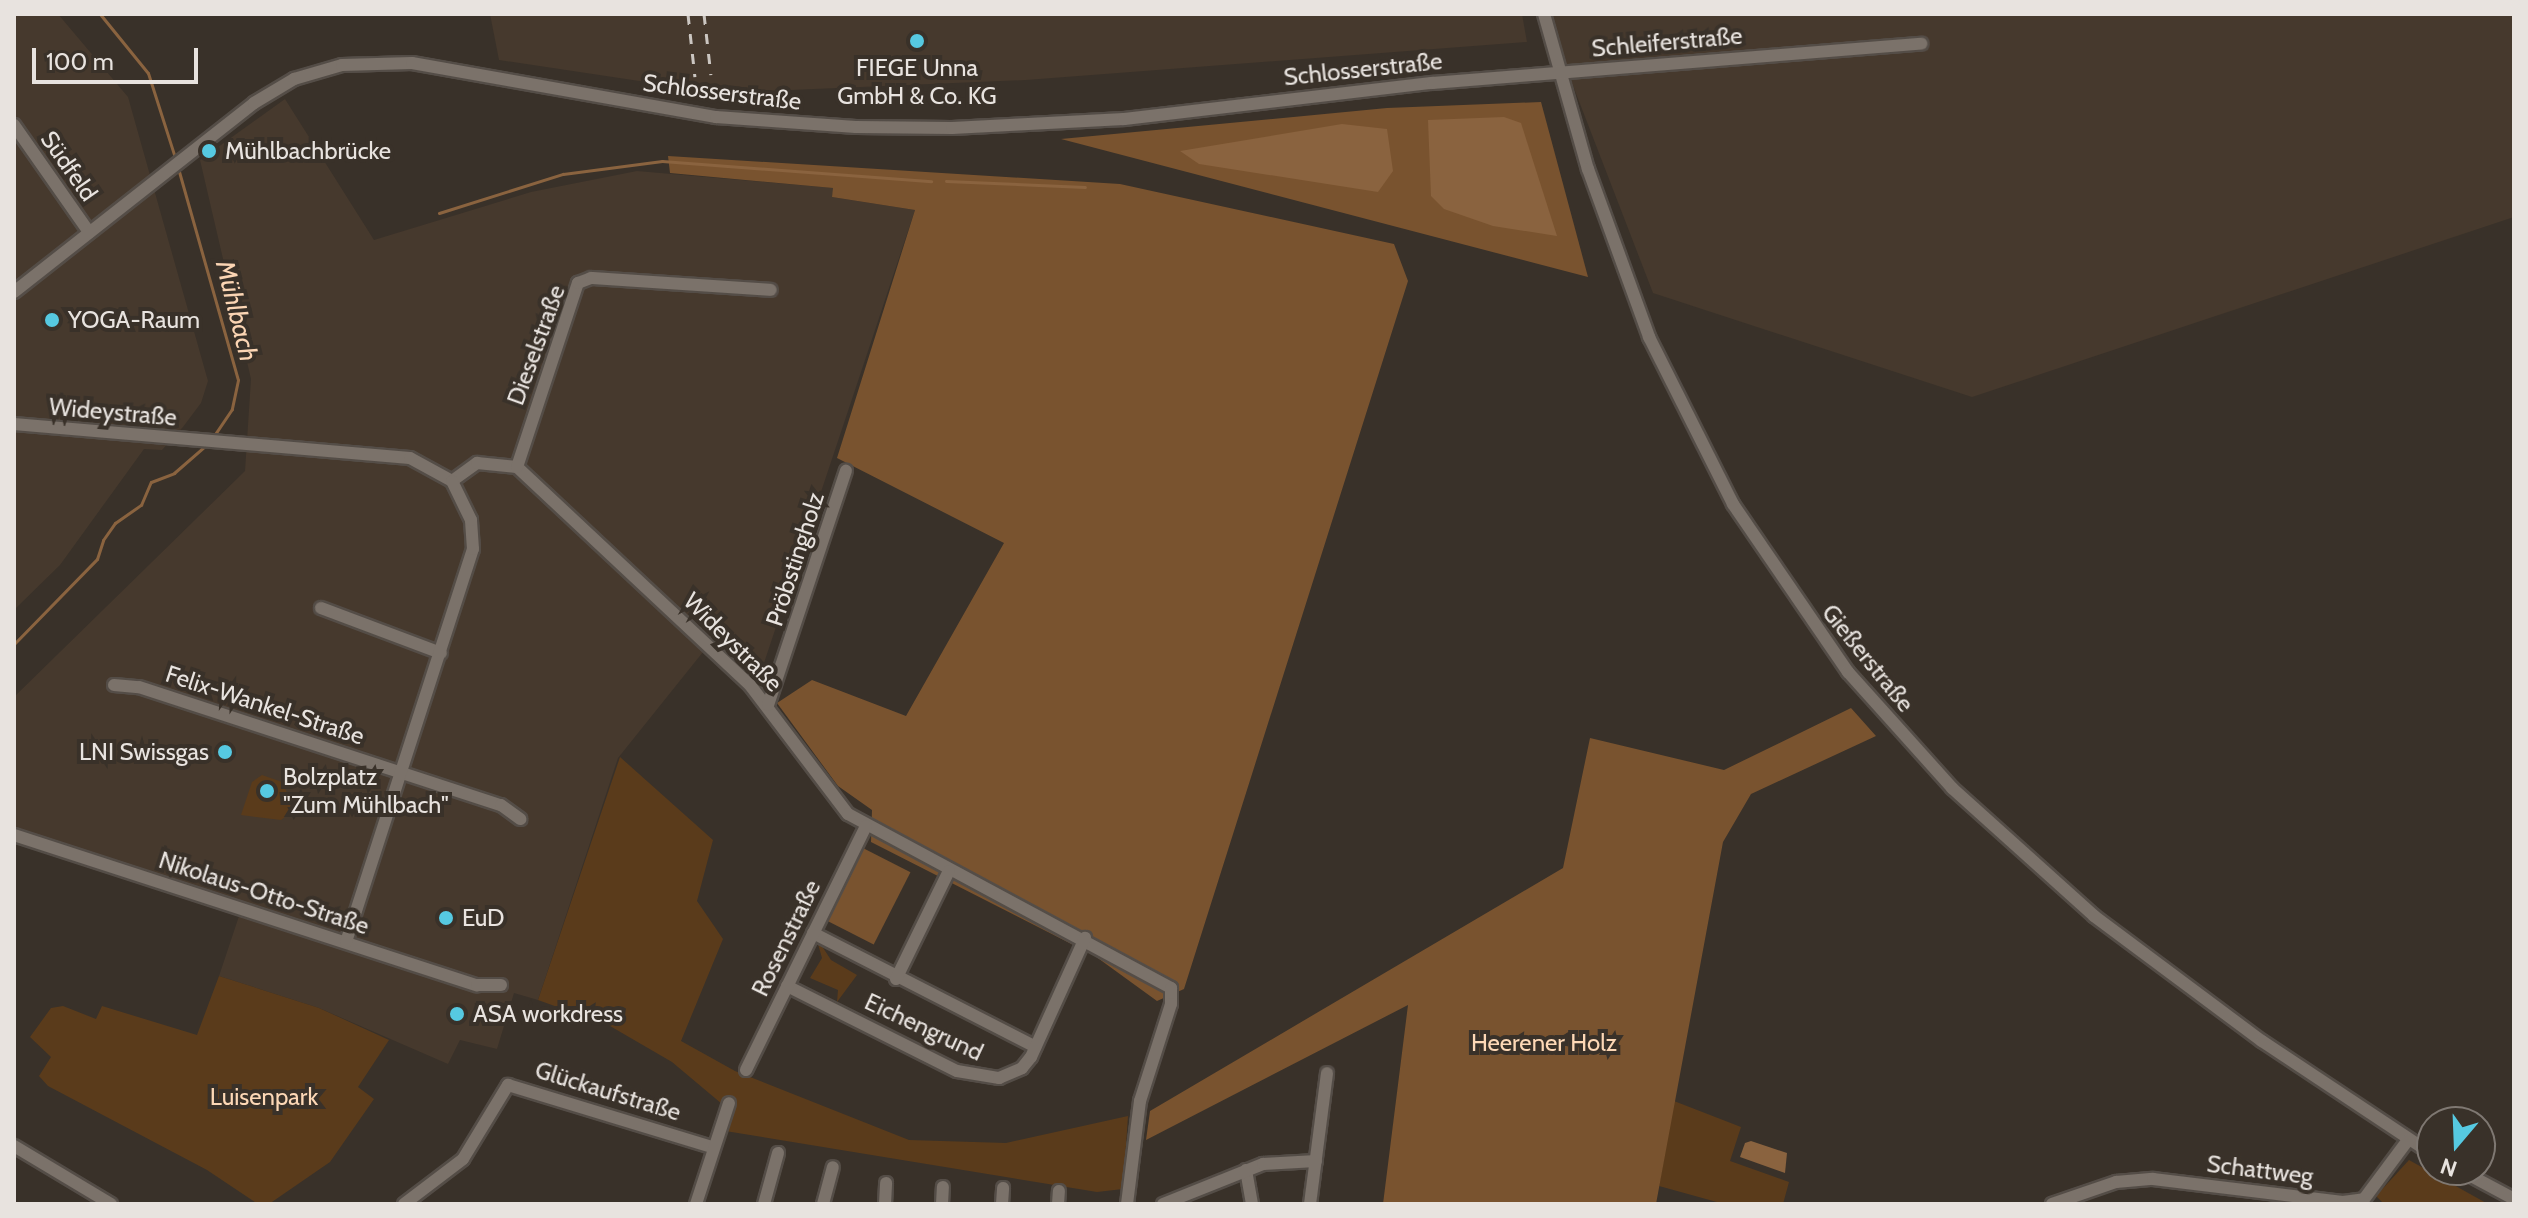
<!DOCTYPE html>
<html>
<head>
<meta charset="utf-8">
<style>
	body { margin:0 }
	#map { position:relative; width:2528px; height:1218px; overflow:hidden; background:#393129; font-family:Cabin,sans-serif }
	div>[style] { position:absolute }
	.built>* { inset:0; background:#46392d }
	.green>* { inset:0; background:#5a3b1b }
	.forest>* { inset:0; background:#79532f; transform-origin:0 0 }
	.water>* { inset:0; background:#8a633f }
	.stream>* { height:3px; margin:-1.5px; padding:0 1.5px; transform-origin:1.5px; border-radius:1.5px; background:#8a633f }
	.roads { filter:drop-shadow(2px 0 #544d47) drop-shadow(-2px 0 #544d47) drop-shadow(0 2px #544d47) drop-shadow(0 -2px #544d47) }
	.minor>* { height:12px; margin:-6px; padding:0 6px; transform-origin:6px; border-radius:6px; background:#7b726a }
	.rail>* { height:3px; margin-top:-1.5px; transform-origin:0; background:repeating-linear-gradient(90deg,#cbc6c1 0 10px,transparent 0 20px) }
	.dots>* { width:22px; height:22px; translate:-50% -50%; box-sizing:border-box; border:4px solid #393129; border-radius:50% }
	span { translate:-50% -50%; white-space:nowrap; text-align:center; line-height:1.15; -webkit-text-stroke:8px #393129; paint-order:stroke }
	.street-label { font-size:24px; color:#e8e3df }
	.poi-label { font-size:24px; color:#e8e3df }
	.left { translate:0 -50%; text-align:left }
	.right { translate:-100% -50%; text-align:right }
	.park-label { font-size:24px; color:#fdd8b6 }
	.water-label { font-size:26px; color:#fbd5b4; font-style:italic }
	.frame { position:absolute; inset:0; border:16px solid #e8e3df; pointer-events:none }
	.north { position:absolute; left:2416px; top:1106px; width:80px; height:80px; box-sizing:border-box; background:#393129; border:2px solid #7f7872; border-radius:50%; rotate:199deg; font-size:22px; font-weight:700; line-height:32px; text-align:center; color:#e8e3df }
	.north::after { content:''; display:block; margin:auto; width:28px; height:36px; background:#56c9e1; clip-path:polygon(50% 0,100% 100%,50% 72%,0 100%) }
	.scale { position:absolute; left:32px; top:48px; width:166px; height:36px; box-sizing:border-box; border:4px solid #e8e3df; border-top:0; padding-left:10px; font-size:24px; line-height:28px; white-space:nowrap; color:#e8e3df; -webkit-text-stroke:6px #393129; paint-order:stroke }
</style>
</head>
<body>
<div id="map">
	<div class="built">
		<div style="clip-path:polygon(14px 14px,58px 14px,128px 97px,208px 381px,201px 403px,183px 427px,162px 450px,144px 449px,60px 565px,14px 610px)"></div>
		<div style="clip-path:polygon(490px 14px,1522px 14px,1527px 42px,1026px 80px,719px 93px,499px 60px)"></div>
		<div style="clip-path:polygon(1552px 14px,2514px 14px,2514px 217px,1972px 397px,1653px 293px,1560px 52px)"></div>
		<div style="clip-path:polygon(285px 99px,374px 240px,531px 192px,637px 171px,834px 188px,832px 197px,915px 210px,759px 678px,715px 637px,618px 758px,538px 1000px,514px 993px,497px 1049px,460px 1040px,448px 1064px,319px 1008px,219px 976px,243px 904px,14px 829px,14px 697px,245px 471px,251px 379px,200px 160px)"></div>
	</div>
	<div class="green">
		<div style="clip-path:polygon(620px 757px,713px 840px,697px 901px,723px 939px,681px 1041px,735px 1071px,909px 1140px,1006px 1143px,1128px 1116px,1123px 1189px,1097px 1192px,713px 1129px,722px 1104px,672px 1062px,610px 1026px,538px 1000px)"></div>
		<div style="clip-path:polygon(262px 775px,282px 782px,290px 799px,290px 813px,281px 820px,241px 815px,252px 782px)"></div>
		<div style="clip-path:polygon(816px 937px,831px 960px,857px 975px,837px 1002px,838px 990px,810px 978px,822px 958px)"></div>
		<div style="clip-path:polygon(219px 976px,319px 1008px,389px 1040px,358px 1087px,374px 1099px,330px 1162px,269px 1204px,258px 1204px,207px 1170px,48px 1086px,39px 1076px,51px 1057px,30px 1037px,51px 1008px,63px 1006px,96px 1019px,102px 1006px,197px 1035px)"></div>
		<div style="clip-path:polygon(1674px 1101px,1741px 1127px,1730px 1161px,1789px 1182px,1783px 1204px,1724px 1204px,1659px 1186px)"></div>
		<div style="clip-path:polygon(2409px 1160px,2488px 1204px,2382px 1202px,2376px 1196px)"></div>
	</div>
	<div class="forest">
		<div style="clip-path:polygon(1541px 102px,1588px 277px,1061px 139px,1387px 108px)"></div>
		<div style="clip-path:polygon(668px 156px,1120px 184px,1394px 244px,1408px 281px,1184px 989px,1157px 1001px,1095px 956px,871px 842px,872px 810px,838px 786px,777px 703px,812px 680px,906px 716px,1004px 543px,837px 458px,915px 210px,832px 197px,833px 188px,670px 173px)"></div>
		<div style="clip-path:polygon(1851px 708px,1876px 736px,1751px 794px,1723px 842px,1656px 1204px,1383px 1204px,1408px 1005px,1146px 1140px,1150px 1111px,1563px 868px,1590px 738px,1724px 770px)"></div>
		<div style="left:857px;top:845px;width:60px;height:81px;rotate:27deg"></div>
	</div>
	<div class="water">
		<div style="clip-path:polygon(1504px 117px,1521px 123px,1557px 236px,1493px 226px,1444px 209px,1431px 196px,1428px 120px)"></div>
		<div style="clip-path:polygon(1342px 124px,1387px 129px,1393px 171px,1378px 192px,1199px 164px,1180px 151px)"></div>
		<div style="clip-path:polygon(1751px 1141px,1787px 1153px,1785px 1173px,1740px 1157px,1745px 1143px)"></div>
	</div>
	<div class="stream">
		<div style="left:100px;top:14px;width:76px;rotate:50.9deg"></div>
		<div style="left:148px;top:73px;width:92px;rotate:72.3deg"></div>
		<div style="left:178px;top:168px;width:220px;rotate:74.2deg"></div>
		<div style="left:238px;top:380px;width:30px;rotate:102deg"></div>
		<div style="left:232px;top:409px;width:34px;rotate:124deg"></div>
		<div style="left:946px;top:181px;width:139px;rotate:2.5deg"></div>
		<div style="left:439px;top:213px;width:130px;rotate:-17.5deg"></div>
		<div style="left:563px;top:174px;width:100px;rotate:-7.5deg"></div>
		<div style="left:662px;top:161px;width:270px;rotate:4.3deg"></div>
		<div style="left:14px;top:644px;width:119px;rotate:-45.7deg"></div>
		<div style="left:97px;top:559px;width:20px;rotate:-72deg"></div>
		<div style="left:103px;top:540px;width:21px;rotate:-55deg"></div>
		<div style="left:115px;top:523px;width:32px;rotate:-35deg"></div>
		<div style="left:141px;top:505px;width:25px;rotate:-67deg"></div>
		<div style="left:151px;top:482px;width:25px;rotate:-21deg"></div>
		<div style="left:174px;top:473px;width:41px;rotate:-41.1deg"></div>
	</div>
	<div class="roads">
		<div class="minor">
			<div style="left:1544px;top:14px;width:161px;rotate:74.2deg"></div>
			<div style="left:1588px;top:169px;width:179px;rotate:70deg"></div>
			<div style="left:1649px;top:337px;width:187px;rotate:63.3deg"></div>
			<div style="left:1733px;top:504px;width:204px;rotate:55.6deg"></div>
			<div style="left:1848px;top:672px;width:156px;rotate:48.1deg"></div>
			<div style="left:1952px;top:788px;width:191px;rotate:42deg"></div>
			<div style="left:2094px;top:916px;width:209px;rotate:36.7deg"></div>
			<div style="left:2262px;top:1041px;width:204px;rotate:33.6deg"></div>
			<div style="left:14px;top:125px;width:131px;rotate:55deg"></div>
			<div style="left:14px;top:292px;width:305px;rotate:-38.2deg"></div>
			<div style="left:254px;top:103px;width:47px;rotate:-31deg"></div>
			<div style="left:294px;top:79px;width:50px;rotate:-16.3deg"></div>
			<div style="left:342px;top:65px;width:70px;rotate:-1.6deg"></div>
			<div style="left:412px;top:63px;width:309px;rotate:10.1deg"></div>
			<div style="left:716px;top:117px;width:140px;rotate:4.1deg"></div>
			<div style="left:856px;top:127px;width:96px;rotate:0.6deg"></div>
			<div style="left:952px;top:128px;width:172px;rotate:-3deg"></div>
			<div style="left:1124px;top:119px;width:310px;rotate:-6.7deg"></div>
			<div style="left:1432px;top:83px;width:491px;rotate:-4.6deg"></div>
			<div style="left:14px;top:424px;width:397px;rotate:4.9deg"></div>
			<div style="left:410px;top:458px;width:48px;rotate:28.7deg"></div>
			<div style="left:452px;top:481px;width:31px;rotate:-36deg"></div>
			<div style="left:477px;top:463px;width:40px;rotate:5.7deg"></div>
			<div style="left:517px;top:467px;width:319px;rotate:43.1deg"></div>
			<div style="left:750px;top:685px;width:162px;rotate:52.8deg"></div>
			<div style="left:848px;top:814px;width:367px;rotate:28.3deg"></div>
			<div style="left:1171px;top:988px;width:16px;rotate:90deg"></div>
			<div style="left:1171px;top:1004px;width:102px;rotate:107.7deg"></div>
			<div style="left:1140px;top:1101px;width:104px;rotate:97.2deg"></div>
			<div style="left:517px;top:467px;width:194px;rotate:-71.7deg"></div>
			<div style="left:578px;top:283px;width:14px;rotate:-21deg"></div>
			<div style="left:591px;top:278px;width:180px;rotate:3.8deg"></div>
			<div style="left:321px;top:608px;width:128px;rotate:20.6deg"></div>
			<div style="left:114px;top:685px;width:25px;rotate:5deg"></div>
			<div style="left:139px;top:687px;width:381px;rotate:18.1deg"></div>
			<div style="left:501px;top:805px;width:24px;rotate:36deg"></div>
			<div style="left:768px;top:705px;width:247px;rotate:-71.6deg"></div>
			<div style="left:14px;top:835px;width:487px;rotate:18deg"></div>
			<div style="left:477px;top:985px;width:24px"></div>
			<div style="left:813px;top:933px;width:250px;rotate:27.1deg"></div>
			<div style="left:346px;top:942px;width:413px;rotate:-72.1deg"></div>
			<div style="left:473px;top:549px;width:29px;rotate:-94deg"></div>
			<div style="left:471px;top:520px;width:43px;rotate:-116deg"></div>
			<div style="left:896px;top:979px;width:120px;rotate:-63.9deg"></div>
			<div style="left:787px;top:986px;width:190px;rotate:26.6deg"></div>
			<div style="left:957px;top:1071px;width:43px;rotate:9.5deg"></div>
			<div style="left:999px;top:1078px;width:25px;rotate:-23deg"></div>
			<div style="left:1022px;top:1068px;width:14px;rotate:-51deg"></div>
			<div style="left:1031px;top:1057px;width:131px;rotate:-65.6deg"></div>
			<div style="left:746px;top:1070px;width:272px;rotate:-63.8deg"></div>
			<div style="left:14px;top:1146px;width:113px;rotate:30.9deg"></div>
			<div style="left:1246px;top:1170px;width:35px;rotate:80deg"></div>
			<div style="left:2460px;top:1170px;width:61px;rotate:28.2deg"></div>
			<div style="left:404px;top:1204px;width:74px;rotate:-37.3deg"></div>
			<div style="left:463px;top:1159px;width:87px;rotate:-58.7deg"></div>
			<div style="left:508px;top:1085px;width:213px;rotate:16.9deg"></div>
			<div style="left:696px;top:1204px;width:106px;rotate:-71.9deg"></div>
			<div style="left:764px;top:1204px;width:53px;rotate:-74.6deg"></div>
			<div style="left:823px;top:1204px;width:38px;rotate:-75deg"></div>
			<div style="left:885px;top:1204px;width:21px;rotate:-87deg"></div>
			<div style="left:942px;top:1204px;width:17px;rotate:-87deg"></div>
			<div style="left:1002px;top:1204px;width:16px;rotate:-86deg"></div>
			<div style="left:1058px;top:1204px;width:13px;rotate:-86deg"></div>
			<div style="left:1163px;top:1204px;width:108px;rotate:-21.8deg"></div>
			<div style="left:1263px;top:1164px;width:53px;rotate:-3.2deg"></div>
			<div style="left:1310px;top:1204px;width:132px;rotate:-82.6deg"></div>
			<div style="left:2052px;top:1204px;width:68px;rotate:-19deg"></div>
			<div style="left:2116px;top:1182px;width:37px;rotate:-5deg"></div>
			<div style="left:2153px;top:1179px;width:191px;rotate:6.9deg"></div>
			<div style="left:2343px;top:1202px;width:21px;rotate:-8deg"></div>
			<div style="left:2364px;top:1199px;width:74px;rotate:-53.3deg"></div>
		</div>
	</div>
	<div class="rail">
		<div style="left:688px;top:14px;width:63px;rotate:83.7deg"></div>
		<div style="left:704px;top:14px;width:61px;rotate:83.5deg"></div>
	</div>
	<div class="dots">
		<div style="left:917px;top:41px;background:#56c9e1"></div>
		<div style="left:209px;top:151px;background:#56c9e1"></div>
		<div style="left:52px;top:320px;background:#56c9e1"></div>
		<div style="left:225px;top:752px;background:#56c9e1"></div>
		<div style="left:267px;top:791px;background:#56c9e1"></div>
		<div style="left:446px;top:918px;background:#56c9e1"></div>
		<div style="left:457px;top:1014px;background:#56c9e1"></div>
	</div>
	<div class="street-label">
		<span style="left:1667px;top:42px;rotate:-5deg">Schleiferstraße</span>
		<span style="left:1363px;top:69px;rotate:-6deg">Schlosserstraße</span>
		<span style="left:722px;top:92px;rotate:7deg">Schlosserstraße</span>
		<span style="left:69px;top:166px;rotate:55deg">Südfeld</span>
		<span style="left:536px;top:345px;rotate:-70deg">Dieselstraße</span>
		<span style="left:113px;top:412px;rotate:5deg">Wideystraße</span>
		<span style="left:795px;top:559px;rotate:-72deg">Pröbstingholz</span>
		<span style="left:733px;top:642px;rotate:45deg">Wideystraße</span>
		<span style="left:1868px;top:658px;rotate:51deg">Gießerstraße</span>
		<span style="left:265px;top:705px;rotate:18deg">Felix-Wankel-Straße</span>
		<span style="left:264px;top:893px;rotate:18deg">Nikolaus-Otto-Straße</span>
		<span style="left:786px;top:938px;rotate:-64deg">Rosenstraße</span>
		<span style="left:924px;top:1027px;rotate:25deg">Eichengrund</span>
		<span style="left:608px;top:1091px;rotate:17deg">Glückaufstraße</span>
		<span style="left:2260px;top:1170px;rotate:7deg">Schattweg</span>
	</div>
	<div class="poi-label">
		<span style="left:917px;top:82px">FIEGE Unna<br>GmbH &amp; Co. KG</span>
		<span class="left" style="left:225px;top:151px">Mühlbachbrücke</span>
		<span class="left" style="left:68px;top:320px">YOGA-Raum</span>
		<span class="right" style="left:209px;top:752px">LNI Swissgas</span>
		<span class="left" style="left:283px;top:791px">Bolzplatz<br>"Zum Mühlbach"</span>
		<span class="left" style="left:462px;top:918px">EuD</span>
		<span class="left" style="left:473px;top:1014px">ASA workdress</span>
	</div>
	<div class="park-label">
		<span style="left:1544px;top:1043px">Heerener Holz</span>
		<span style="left:264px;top:1097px">Luisenpark</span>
	</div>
	<div class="water-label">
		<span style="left:236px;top:311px;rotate:76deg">Mühlbach</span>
	</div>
	<div class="frame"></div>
	<div class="north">N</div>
	<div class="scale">100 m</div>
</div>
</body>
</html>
